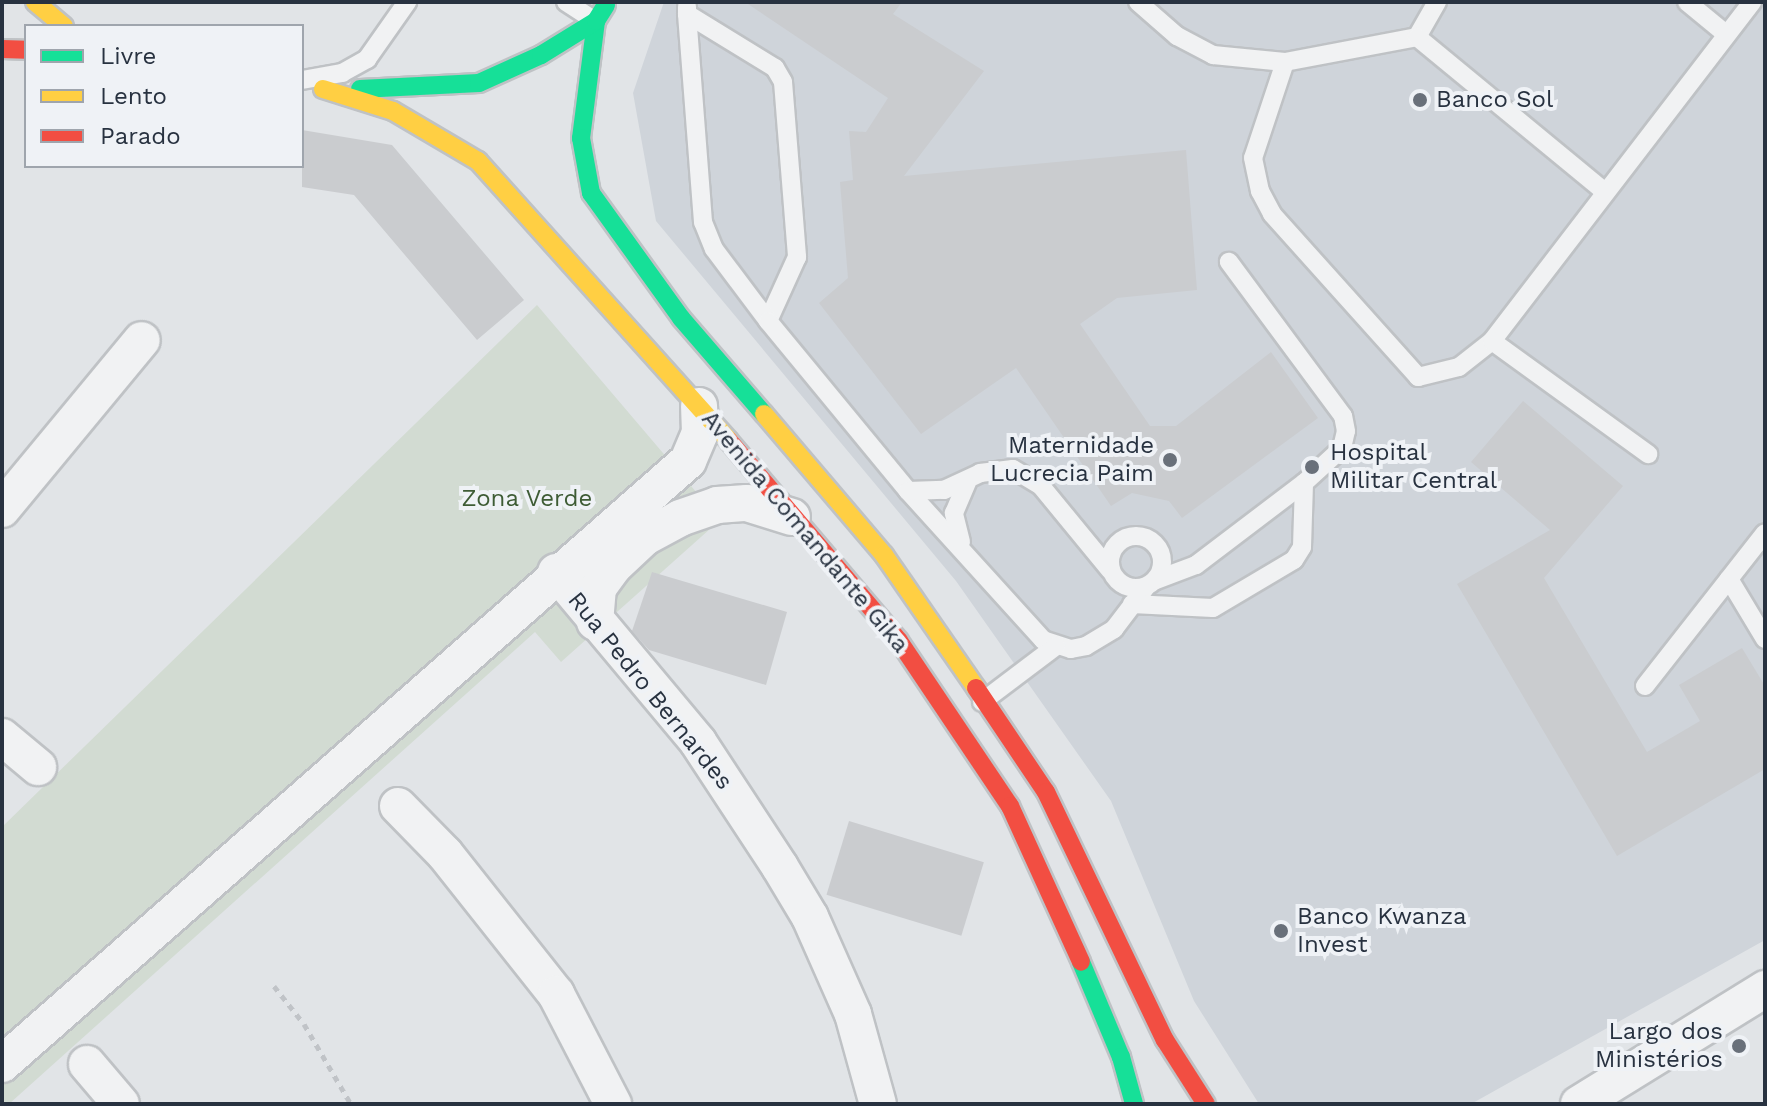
<!DOCTYPE html>
<html>
<head>
<meta charset="utf-8">
<style>
	body { margin:0 }
	#map { position:relative; width:1767px; height:1106px; overflow:hidden; background:#e1e4e7; font-family:"Work Sans",sans-serif }
	div>[style] { position:absolute }
	.built>* { inset:0; background:#cfd4da }
	.green>* { inset:0; background:#d2dbd2 }
	.building>* { inset:0; background:#cacccf; transform-origin:0 0 }
	.path>* { height:5px; margin-top:-2.5px; transform-origin:0; background:repeating-linear-gradient(90deg,#c0c3c7 0 6px,transparent 0 12px) }
	.roads { filter:drop-shadow(2px 0 #bfc2c5) drop-shadow(-2px 0 #bfc2c5) drop-shadow(0 2px #bfc2c5) drop-shadow(0 -2px #bfc2c5) }
	.lane>* { height:18px; margin:-9px; padding:0 9px; transform-origin:9px; border-radius:9px; background:#f1f2f3 }
	.lane>.ring { margin:-9px; padding:0; box-sizing:content-box; background:none; border:18px solid #f1f2f3; border-radius:50% }
	.street>* { height:36px; margin:-18px; padding:0 18px; transform-origin:18px; border-radius:18px; background:#f1f2f3 }
	.fast>* { height:18px; margin:-9px; padding:0 9px; transform-origin:9px; border-radius:9px; background:#16e098 }
	.slow>* { height:18px; margin:-9px; padding:0 9px; transform-origin:9px; border-radius:9px; background:#ffcf43 }
	.jam>* { height:18px; margin:-9px; padding:0 9px; transform-origin:9px; border-radius:9px; background:#f24e42 }
	.dots>* { width:22px; height:22px; translate:-50% -50%; box-sizing:border-box; border:4px solid #eff2f6; border-radius:50% }
	span { translate:-50% -50%; white-space:nowrap; text-align:center; line-height:1.15; -webkit-text-stroke:8px #eff2f6; paint-order:stroke }
	.poi-label { font-size:24px; color:#283240 }
	.left { translate:0 -50%; text-align:left }
	.right { translate:-100% -50%; text-align:right }
	.park-label { font-size:24px; color:#3e5c35 }
	.street-label { font-size:24px; color:#283240 }
	.frame { position:absolute; inset:0; border:4px solid #283240; pointer-events:none }
	.legend { position:absolute; left:24px; top:24px; width:280px; height:144px; box-sizing:border-box; background:#eff2f6; border:2px solid #9fa5ad; margin:0; padding:10px 14px; list-style:none; font-size:24px; color:#283240 }
	.legend li { display:flex; align-items:center; gap:16px; height:40px }
	.legend b { width:40px; border:2px solid #9fa5ad }
</style>
</head>
<body>
<div id="map">
	<div class="built">
		<div style="clip-path:polygon(664px 2px,1765px 2px,1765px 940px,1471px 1104px,1259px 1104px,1194px 1001px,1111px 801px,956px 581px,656px 221px,633px 93px)"></div>
	</div>
	<div class="green">
		<div style="clip-path:polygon(537px 305px,720px 520px,561px 662px,535px 632px,9px 1104px,2px 1104px,2px 827px)"></div>
	</div>
	<div class="building">
		<div style="clip-path:polygon(745px 2px,902px 2px,893px 14px,984px 71px,904px 176px,1186px 150px,1197px 290px,1117px 298px,1080px 324px,1150px 426px,1176px 426px,1271px 352px,1318px 418px,1182px 518px,1169px 501px,1132px 493px,1111px 506px,1016px 368px,921px 434px,819px 303px,848px 278px,840px 182px,853px 180px,849px 131px,866px 132px,888px 98px)"></div>
		<div style="clip-path:polygon(302px 130px,392px 145px,524px 300px,477px 340px,354px 195px,302px 187px)"></div>
		<div style="clip-path:polygon(1523px 401px,1623px 486px,1544px 578px,1647px 752px,1700px 721px,1679px 685px,1742px 648px,1765px 686px,1765px 769px,1617px 856px,1457px 584px,1550px 530px,1471px 462px)"></div>
		<div style="clip-path:polygon(652px 572px,787px 612px,766px 685px,649px 650px,632px 631px)"></div>
		<div style="left:849px;top:821px;width:141px;height:77px;rotate:17deg"></div>
	</div>
	<div class="path">
		<div style="left:274px;top:986px;width:48px;rotate:51.7deg"></div>
		<div style="left:304px;top:1024px;width:93px;rotate:59.6deg"></div>
	</div>
	<div class="roads">
		<div class="lane">
			<div style="left:566px;top:2px;width:33px;rotate:33deg"></div>
			<div style="left:1138px;top:2px;width:52px;rotate:41.1deg"></div>
			<div style="left:1177px;top:36px;width:41px;rotate:27.8deg"></div>
			<div style="left:1213px;top:55px;width:72px;rotate:5.6deg"></div>
			<div style="left:1285px;top:62px;width:134px;rotate:-10.7deg"></div>
			<div style="left:1417px;top:37px;width:40px;rotate:-60.3deg"></div>
			<div style="left:1687px;top:2px;width:50px;rotate:39.4deg"></div>
			<div style="left:687px;top:7px;width:7px;rotate:90deg"></div>
			<div style="left:687px;top:14px;width:103px;rotate:31.5deg"></div>
			<div style="left:775px;top:68px;width:16px;rotate:60deg"></div>
			<div style="left:783px;top:82px;width:176px;rotate:85.4deg"></div>
			<div style="left:797px;top:257px;width:70px;rotate:114.4deg"></div>
			<div style="left:687px;top:14px;width:209px;rotate:85.6deg"></div>
			<div style="left:703px;top:222px;width:29px;rotate:68deg"></div>
			<div style="left:714px;top:249px;width:90px;rotate:53.1deg"></div>
			<div style="left:768px;top:321px;width:220px;rotate:50.5deg"></div>
			<div style="left:908px;top:491px;width:201px;rotate:47.8deg"></div>
			<div style="left:1043px;top:640px;width:29px;rotate:18deg"></div>
			<div style="left:1071px;top:649px;width:15px;rotate:-11deg"></div>
			<div style="left:1086px;top:646px;width:33px;rotate:-31deg"></div>
			<div style="left:1114px;top:629px;width:53px;rotate:-52.7deg"></div>
			<div style="left:1417px;top:37px;width:244px;rotate:39.5deg"></div>
			<div style="left:1285px;top:62px;width:101px;rotate:108.4deg"></div>
			<div style="left:1253px;top:158px;width:34px;rotate:78deg"></div>
			<div style="left:1260px;top:191px;width:26px;rotate:62deg"></div>
			<div style="left:1272px;top:214px;width:219px;rotate:48.1deg"></div>
			<div style="left:1418px;top:377px;width:42px;rotate:-13.7deg"></div>
			<div style="left:1459px;top:367px;width:42px;rotate:-38.2deg"></div>
			<div style="left:1492px;top:341px;width:427px;rotate:-52.5deg"></div>
			<div style="left:302px;top:80px;width:41px;rotate:-9.9deg"></div>
			<div style="left:342px;top:73px;width:29px;rotate:-29deg"></div>
			<div style="left:367px;top:59px;width:70px;rotate:-54.9deg"></div>
			<div style="left:1492px;top:341px;width:193px;rotate:35.9deg"></div>
			<div style="left:908px;top:491px;width:36px;rotate:-2deg"></div>
			<div style="left:944px;top:490px;width:40px;rotate:-25deg"></div>
			<div style="left:980px;top:473px;width:33px;rotate:-7deg"></div>
			<div style="left:1013px;top:469px;width:33px;rotate:31deg"></div>
			<div style="left:1041px;top:486px;width:109px;rotate:50.6deg"></div>
			<div class="ring" style="left:1110px;top:536px;width:34px;height:34px"></div>
			<div style="left:961px;top:542px;width:30px;rotate:-104deg"></div>
			<div style="left:954px;top:513px;width:33px;rotate:-67deg"></div>
			<div style="left:1729px;top:579px;width:70px;rotate:59deg"></div>
			<div style="left:1156px;top:580px;width:43px;rotate:-20.6deg"></div>
			<div style="left:1196px;top:565px;width:136px;rotate:-37.2deg"></div>
			<div style="left:1304px;top:483px;width:52px;rotate:-42.6deg"></div>
			<div style="left:1342px;top:448px;width:17px;rotate:-77deg"></div>
			<div style="left:1346px;top:431px;width:15px;rotate:-101deg"></div>
			<div style="left:1343px;top:416px;width:192px;rotate:-126.5deg"></div>
			<div style="left:1132px;top:604px;width:81px;rotate:2.8deg"></div>
			<div style="left:1213px;top:608px;width:94px;rotate:-30.7deg"></div>
			<div style="left:1294px;top:560px;width:15px;rotate:-58deg"></div>
			<div style="left:1302px;top:547px;width:64px;rotate:-88.2deg"></div>
			<div style="left:1645px;top:686px;width:194px;rotate:-51.9deg"></div>
			<div style="left:982px;top:702px;width:93px;rotate:-37.1deg"></div>
		</div>
		<div class="street">
			<div style="left:2px;top:509px;width:219px;rotate:-50.4deg"></div>
			<div style="left:556px;top:572px;width:222px;rotate:50.1deg"></div>
			<div style="left:698px;top:742px;width:149px;rotate:56.7deg"></div>
			<div style="left:780px;top:867px;width:58px;rotate:59deg"></div>
			<div style="left:810px;top:917px;width:106px;rotate:66.1deg"></div>
			<div style="left:853px;top:1014px;width:93px;rotate:74.5deg"></div>
			<div style="left:595px;top:622px;width:34px;rotate:-85deg"></div>
			<div style="left:598px;top:588px;width:27px;rotate:-54deg"></div>
			<div style="left:614px;top:566px;width:42px;rotate:-43.1deg"></div>
			<div style="left:645px;top:537px;width:40px;rotate:-28deg"></div>
			<div style="left:680px;top:518px;width:39px;rotate:-19deg"></div>
			<div style="left:717px;top:505px;width:30px;rotate:-4deg"></div>
			<div style="left:747px;top:503px;width:47px;rotate:17.3deg"></div>
			<div style="left:2px;top:737px;width:47px;rotate:39.8deg"></div>
			<div style="left:398px;top:806px;width:67px;rotate:45.6deg"></div>
			<div style="left:445px;top:854px;width:179px;rotate:51.6deg"></div>
			<div style="left:556px;top:994px;width:124px;rotate:62.6deg"></div>
			<div style="left:2px;top:1064px;width:913px;rotate:-41.32deg"></div>
			<div style="left:688px;top:461px;width:30px;rotate:-67deg"></div>
			<div style="left:700px;top:433px;width:27px;rotate:-92deg"></div>
			<div style="left:87px;top:1064px;width:52px;rotate:49.6deg"></div>
			<div style="left:1579px;top:1104px;width:219px;rotate:-31.7deg"></div>
		</div>
		<div class="fast">
			<div style="left:596px;top:21px;width:118px;rotate:97.3deg"></div>
			<div style="left:581px;top:138px;width:56px;rotate:79.7deg"></div>
			<div style="left:591px;top:193px;width:154px;rotate:54.2deg"></div>
			<div style="left:681px;top:318px;width:127px;rotate:49.2deg"></div>
			<div style="left:360px;top:89px;width:119px;rotate:-2.9deg"></div>
			<div style="left:479px;top:83px;width:68px;rotate:-24.3deg"></div>
			<div style="left:541px;top:55px;width:65px;rotate:-31.7deg"></div>
			<div style="left:596px;top:21px;width:19px;rotate:-58deg"></div>
			<div style="left:1081px;top:962px;width:103px;rotate:67.2deg"></div>
			<div style="left:1121px;top:1057px;width:49px;rotate:74.5deg"></div>
		</div>
		<div class="slow">
			<div style="left:35px;top:2px;width:38px;rotate:40deg"></div>
			<div style="left:323px;top:89px;width:73px;rotate:17.4deg"></div>
			<div style="left:393px;top:111px;width:99px;rotate:30.5deg"></div>
			<div style="left:478px;top:161px;width:376px;rotate:48.1deg"></div>
			<div style="left:764px;top:414px;width:185px;rotate:49.6deg"></div>
			<div style="left:884px;top:555px;width:162px;rotate:55.3deg"></div>
		</div>
		<div class="jam">
			<div style="left:2px;top:49px;width:24px;rotate:2deg"></div>
			<div style="left:729px;top:441px;width:262px;rotate:49.6deg"></div>
			<div style="left:899px;top:641px;width:199px;rotate:56.1deg"></div>
			<div style="left:1010px;top:806px;width:171px;rotate:65.5deg"></div>
			<div style="left:976px;top:688px;width:125px;rotate:56.1deg"></div>
			<div style="left:1046px;top:792px;width:275px;rotate:64.4deg"></div>
			<div style="left:1165px;top:1040px;width:76px;rotate:57.4deg"></div>
		</div>
	</div>
	<div class="dots">
		<div style="left:1420px;top:100px;background:#69707a"></div>
		<div style="left:1170px;top:460px;background:#69707a"></div>
		<div style="left:1312px;top:467px;background:#69707a"></div>
		<div style="left:1281px;top:931px;background:#69707a"></div>
		<div style="left:1739px;top:1046px;background:#69707a"></div>
	</div>
	<div class="poi-label">
		<span class="left" style="left:1436px;top:100px">Banco Sol</span>
		<span class="right" style="left:1154px;top:460px">Maternidade<br>Lucrecia Paim</span>
		<span class="left" style="left:1330px;top:467px">Hospital<br>Militar Central</span>
		<span class="left" style="left:1297px;top:931px">Banco Kwanza<br>Invest</span>
		<span class="right" style="left:1723px;top:1046px">Largo dos<br>Ministérios</span>
	</div>
	<div class="park-label">
		<span style="left:527px;top:499px">Zona Verde</span>
	</div>
	<div class="street-label">
		<span style="left:805px;top:532px;rotate:50deg">Avenida Comandante Gika</span>
		<span style="left:650px;top:691px;rotate:51deg">Rua Pedro Bernardes</span>
	</div>
	<div class="frame"></div>
	<ul class="legend">
	<li><b style="height:10px;background:#16e098"></b>Livre</li>
	<li><b style="height:10px;background:#ffcf43"></b>Lento</li>
	<li><b style="height:10px;background:#f24e42"></b>Parado</li>
	</ul>
</div>
</body>
</html>
